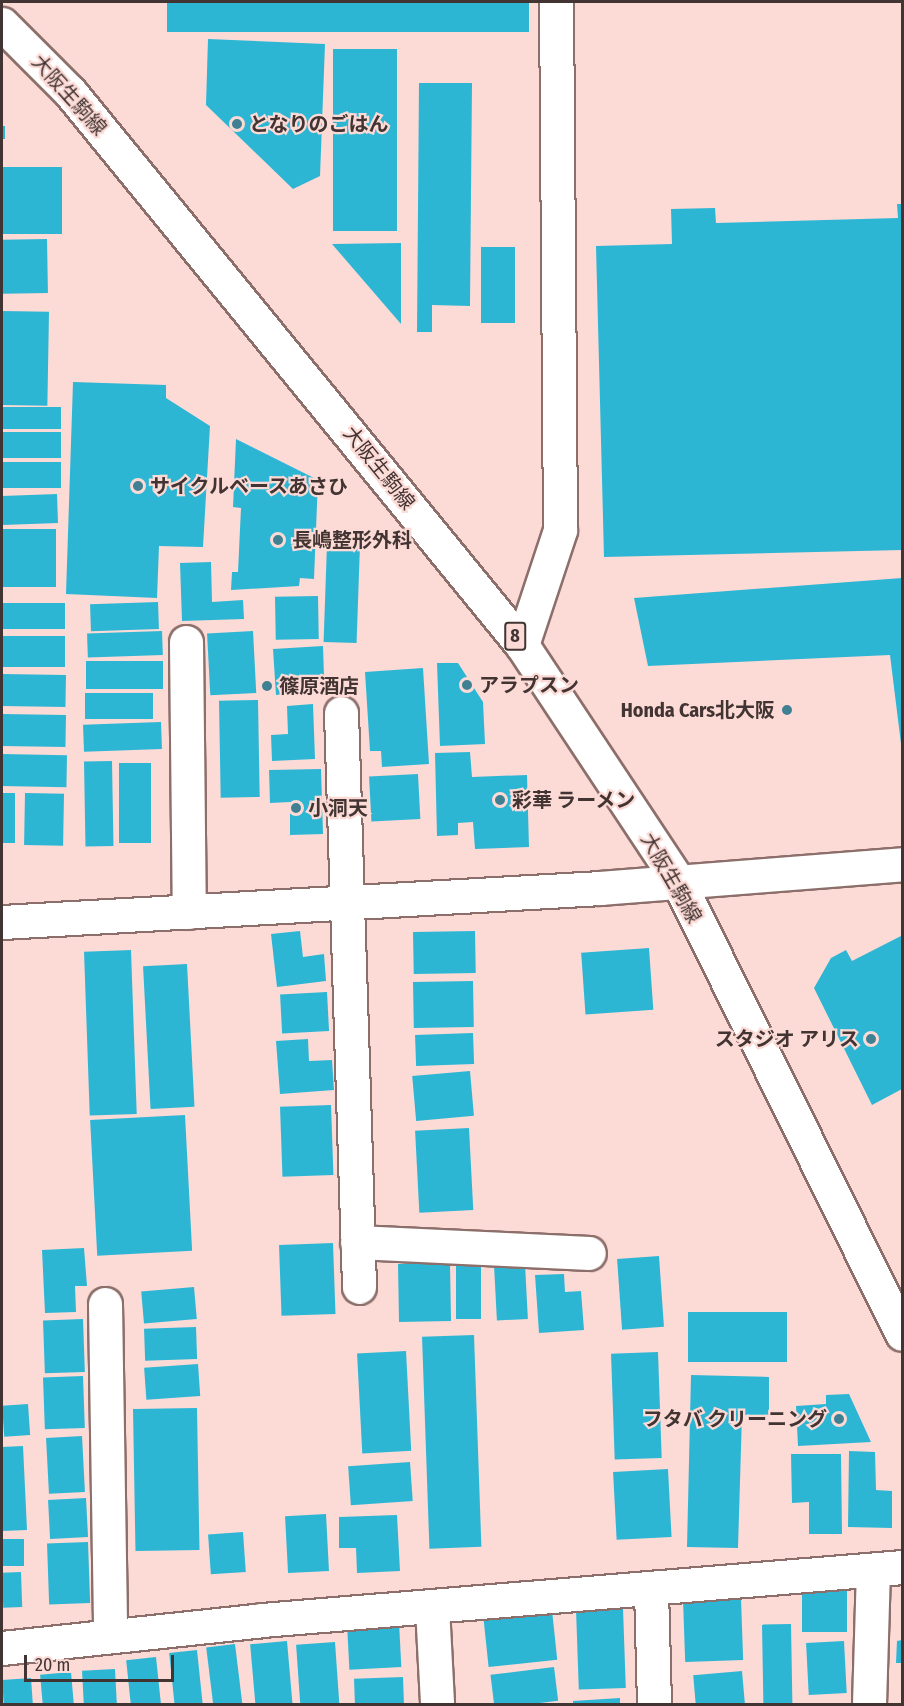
<!DOCTYPE html>
<html>
<head>
<meta charset="utf-8">
<style>
	body { margin:0 }
	#map { position:relative; width:904px; height:1706px; overflow:hidden; background:#fcdad6; font-family:"Fira Sans Condensed","Noto Sans JP",sans-serif }
	div>[style] { position:absolute }
	.building>* { inset:0; background:#2db6d4; transform-origin:0 0 }
	.roads { filter:drop-shadow(2px 0 #8c6f6a) drop-shadow(-2px 0 #8c6f6a) drop-shadow(0 2px #8c6f6a) drop-shadow(0 -2px #8c6f6a) }
	.minor>* { height:33px; margin:-16.5px; padding:0 16.5px; transform-origin:16.5px; border-radius:16.5px; background:#fff }
	.major>* { height:33px; margin:-16.5px; padding:0 16.5px; transform-origin:16.5px; border-radius:16.5px; background:#fff }
	.dots>* { width:16px; height:16px; translate:-50% -50%; box-sizing:border-box; border:3px solid #fcdad6; border-radius:50% }
	span { translate:-50% -50%; white-space:nowrap; text-align:center; line-height:1.15; -webkit-text-stroke:4.5px #fcdad6; paint-order:stroke }
	.shield-label span { padding:2px 4px; background:#fcdad6; border:2px solid; border-radius:4px; -webkit-text-stroke-width:0 }
	.shield-label { font-size:18px; color:#413432; font-weight:700 }
	.street-label { font-size:20px; color:#413432 }
	.poi-label { font-size:20px; color:#413432; font-weight:700 }
	.left { translate:0 -50%; text-align:left }
	.right { translate:-100% -50%; text-align:right }
	.frame { position:absolute; inset:0; border:3px solid #413432; pointer-events:none }
	.scale { position:absolute; left:24px; top:1655px; width:150px; height:27px; box-sizing:border-box; border:3px solid #413432; border-top:0; padding-left:8px; font-size:18px; line-height:21px; white-space:nowrap; color:#413432; -webkit-text-stroke:4px #fcdad6; paint-order:stroke }
</style>
</head>
<body>
<div id="map">
	<div class="building">
		<div style="left:167px;top:2px;width:362px;height:30px"></div>
		<div style="clip-path:polygon(208px 39px,325px 44px,320px 176px,293px 189px,206px 105px)"></div>
		<div style="left:333px;top:49px;width:64px;height:182px"></div>
		<div style="clip-path:polygon(419px 83px,472px 83px,470px 306px,432px 305px,432px 332px,417px 332px)"></div>
		<div style="left:2px;top:126px;width:3px;height:13px"></div>
		<div style="left:2px;top:167px;width:60px;height:67px"></div>
		<div style="clip-path:polygon(897px 204px,902px 204px,902px 550px,604px 557px,596px 246px,672px 244px,671px 209px,715px 208px,716px 223px,898px 218px)"></div>
		<div style="left:47px;top:239px;width:54px;height:45px;rotate:89deg"></div>
		<div style="clip-path:polygon(401px 243px,401px 324px,332px 244px)"></div>
		<div style="left:481px;top:247px;width:34px;height:76px"></div>
		<div style="left:2px;top:311px;width:47px;height:94px;rotate:1deg"></div>
		<div style="clip-path:polygon(73px 382px,166px 385px,166px 398px,210px 426px,203px 547px,159px 546px,157px 598px,66px 594px)"></div>
		<div style="left:61px;top:407px;width:22px;height:59px;rotate:90deg"></div>
		<div style="left:2px;top:432px;width:59px;height:26px"></div>
		<div style="clip-path:polygon(236px 439px,318px 480px,314px 579px,300px 578px,299px 586px,231px 590px,232px 572px,238px 572px,241px 508px,233px 507px)"></div>
		<div style="left:61px;top:462px;width:26px;height:59px;rotate:90deg"></div>
		<div style="left:57px;top:494px;width:29px;height:55px;rotate:88deg"></div>
		<div style="left:56px;top:529px;width:58px;height:54px;rotate:90deg"></div>
		<div style="left:327px;top:544px;width:33px;height:98px;rotate:2deg"></div>
		<div style="clip-path:polygon(211px 562px,212px 602px,243px 600px,244px 619px,182px 621px,180px 563px)"></div>
		<div style="clip-path:polygon(902px 578px,902px 752px,890px 655px,648px 666px,634px 598px)"></div>
		<div style="left:318px;top:596px;width:43px;height:43px;rotate:89deg"></div>
		<div style="left:158px;top:602px;width:27px;height:68px;rotate:88deg"></div>
		<div style="left:65px;top:603px;width:26px;height:63px;rotate:90deg"></div>
		<div style="left:162px;top:631px;width:24px;height:75px;rotate:88deg"></div>
		<div style="left:253px;top:631px;width:62px;height:46px;rotate:87deg"></div>
		<div style="left:2px;top:636px;width:63px;height:31px"></div>
		<div style="clip-path:polygon(323px 646px,324px 676px,304px 677px,302px 692px,276px 695px,273px 649px)"></div>
		<div style="left:86px;top:661px;width:77px;height:28px"></div>
		<div style="clip-path:polygon(437px 663px,458px 663px,483px 702px,485px 744px,440px 746px)"></div>
		<div style="clip-path:polygon(423px 668px,429px 764px,382px 767px,381px 751px,370px 751px,365px 672px)"></div>
		<div style="left:2px;top:674px;width:64px;height:32px;rotate:1deg"></div>
		<div style="left:153px;top:693px;width:26px;height:68px;rotate:90deg"></div>
		<div style="left:258px;top:700px;width:97px;height:39px;rotate:89deg"></div>
		<div style="clip-path:polygon(313px 704px,315px 759px,272px 761px,271px 735px,288px 734px,287px 706px)"></div>
		<div style="left:2px;top:714px;width:64px;height:32px;rotate:1deg"></div>
		<div style="left:161px;top:722px;width:27px;height:78px;rotate:88deg"></div>
		<div style="clip-path:polygon(470px 752px,472px 777px,527px 775px,529px 847px,475px 849px,473px 822px,458px 823px,458px 835px,437px 836px,435px 753px)"></div>
		<div style="left:2px;top:754px;width:65px;height:32px;rotate:1deg"></div>
		<div style="left:112px;top:761px;width:85px;height:28px;rotate:89deg"></div>
		<div style="left:119px;top:763px;width:32px;height:80px"></div>
		<div style="clip-path:polygon(321px 769px,323px 834px,290px 835px,290px 802px,270px 803px,269px 770px)"></div>
		<div style="left:418px;top:774px;width:45px;height:49px;rotate:87deg"></div>
		<div style="left:2px;top:793px;width:13px;height:50px"></div>
		<div style="left:25px;top:793px;width:39px;height:52px;rotate:1deg"></div>
		<div style="clip-path:polygon(300px 931px,303px 957px,324px 954px,326px 981px,277px 987px,271px 934px)"></div>
		<div style="left:475px;top:931px;width:42px;height:62px;rotate:89deg"></div>
		<div style="clip-path:polygon(901px 936px,902px 1089px,872px 1105px,814px 988px,831px 958px,846px 950px,852px 961px)"></div>
		<div style="left:649px;top:948px;width:62px;height:68px;rotate:86deg"></div>
		<div style="left:131px;top:950px;width:164px;height:47px;rotate:88deg"></div>
		<div style="left:187px;top:964px;width:143px;height:44px;rotate:87deg"></div>
		<div style="left:473px;top:981px;width:46px;height:60px;rotate:89deg"></div>
		<div style="left:327px;top:992px;width:39px;height:47px;rotate:87deg"></div>
		<div style="left:473px;top:1033px;width:31px;height:58px;rotate:88deg"></div>
		<div style="clip-path:polygon(308px 1039px,309px 1061px,332px 1060px,334px 1090px,280px 1094px,276px 1041px)"></div>
		<div style="left:470px;top:1071px;width:45px;height:58px;rotate:85deg"></div>
		<div style="left:331px;top:1105px;width:70px;height:51px;rotate:88deg"></div>
		<div style="left:185px;top:1115px;width:136px;height:95px;rotate:87deg"></div>
		<div style="left:469px;top:1128px;width:82px;height:54px;rotate:87deg"></div>
		<div style="left:333px;top:1243px;width:71px;height:54px;rotate:88deg"></div>
		<div style="clip-path:polygon(84px 1248px,87px 1286px,75px 1286px,76px 1312px,45px 1313px,42px 1250px)"></div>
		<div style="left:659px;top:1256px;width:71px;height:42px;rotate:86deg"></div>
		<div style="left:456px;top:1262px;width:25px;height:57px"></div>
		<div style="left:450px;top:1263px;width:58px;height:52px;rotate:89deg"></div>
		<div style="left:525px;top:1264px;width:55px;height:31px;rotate:87deg"></div>
		<div style="clip-path:polygon(564px 1274px,565px 1292px,581px 1291px,584px 1330px,539px 1333px,535px 1275px)"></div>
		<div style="left:194px;top:1287px;width:32px;height:53px;rotate:85deg"></div>
		<div style="left:787px;top:1312px;width:50px;height:99px;rotate:90deg"></div>
		<div style="left:83px;top:1319px;width:53px;height:40px;rotate:88deg"></div>
		<div style="left:196px;top:1327px;width:32px;height:52px;rotate:88deg"></div>
		<div style="left:474px;top:1335px;width:212px;height:52px;rotate:88deg"></div>
		<div style="left:406px;top:1351px;width:100px;height:49px;rotate:87deg"></div>
		<div style="left:658px;top:1352px;width:106px;height:47px;rotate:88deg"></div>
		<div style="left:198px;top:1364px;width:32px;height:54px;rotate:86deg"></div>
		<div style="clip-path:polygon(691px 1375px,769px 1377px,769px 1415px,742px 1415px,738px 1548px,687px 1547px)"></div>
		<div style="left:83px;top:1376px;width:52px;height:40px;rotate:88deg"></div>
		<div style="clip-path:polygon(849px 1394px,871px 1442px,798px 1446px,796px 1406px,826px 1404px,826px 1395px)"></div>
		<div style="left:28px;top:1404px;width:31px;height:26px;rotate:86deg"></div>
		<div style="left:197px;top:1408px;width:142px;height:64px;rotate:89deg"></div>
		<div style="left:82px;top:1436px;width:56px;height:36px;rotate:87deg"></div>
		<div style="clip-path:polygon(23px 1446px,27px 1530px,2px 1531px,2px 1447px)"></div>
		<div style="clip-path:polygon(849px 1451px,875px 1452px,876px 1490px,892px 1491px,892px 1528px,848px 1527px)"></div>
		<div style="clip-path:polygon(791px 1454px,841px 1454px,842px 1534px,809px 1534px,809px 1502px,792px 1503px)"></div>
		<div style="left:410px;top:1462px;width:39px;height:62px;rotate:86deg"></div>
		<div style="left:668px;top:1469px;width:68px;height:55px;rotate:87deg"></div>
		<div style="left:86px;top:1498px;width:39px;height:38px;rotate:87deg"></div>
		<div style="left:326px;top:1514px;width:57px;height:41px;rotate:87deg"></div>
		<div style="clip-path:polygon(397px 1515px,400px 1571px,357px 1573px,356px 1548px,339px 1548px,339px 1517px)"></div>
		<div style="left:243px;top:1532px;width:40px;height:35px;rotate:86deg"></div>
		<div style="left:2px;top:1539px;width:22px;height:27px"></div>
		<div style="left:88px;top:1542px;width:61px;height:41px;rotate:88deg"></div>
		<div style="left:21px;top:1572px;width:35px;height:19px;rotate:88deg"></div>
		<div style="left:847px;top:1591px;width:41px;height:45px;rotate:90deg"></div>
		<div style="left:741px;top:1598px;width:62px;height:58px;rotate:88deg"></div>
		<div style="left:623px;top:1608px;width:80px;height:47px;rotate:88deg"></div>
		<div style="left:552px;top:1610px;width:50px;height:69px;rotate:84deg"></div>
		<div style="left:399px;top:1622px;width:45px;height:52px;rotate:87deg"></div>
		<div style="left:791px;top:1624px;width:80px;height:29px;rotate:89deg"></div>
		<div style="clip-path:polygon(902px 1640px,902px 1663px,896px 1663px,897px 1641px)"></div>
		<div style="left:287px;top:1641px;width:63px;height:37px;rotate:85deg"></div>
		<div style="left:844px;top:1641px;width:52px;height:38px;rotate:87deg"></div>
		<div style="left:335px;top:1642px;width:62px;height:39px;rotate:86deg"></div>
		<div style="left:235px;top:1644px;width:60px;height:29px;rotate:83deg"></div>
		<div style="left:197px;top:1650px;width:54px;height:28px;rotate:84deg"></div>
		<div style="left:156px;top:1657px;width:47px;height:30px;rotate:84deg"></div>
		<div style="left:554px;top:1667px;width:34px;height:64px;rotate:83deg"></div>
		<div style="left:115px;top:1669px;width:35px;height:33px;rotate:87deg"></div>
		<div style="left:742px;top:1671px;width:33px;height:49px;rotate:85deg"></div>
		<div style="left:71px;top:1672px;width:32px;height:31px;rotate:85deg"></div>
		<div style="left:403px;top:1677px;width:27px;height:49px;rotate:88deg"></div>
		<div style="left:31px;top:1678px;width:26px;height:29px;rotate:86deg"></div>
		<div style="clip-path:polygon(620px 1698px,620px 1704px,573px 1704px,573px 1701px)"></div>
	</div>
	<div class="roads">
		<div class="minor">
			<div style="left:186px;top:642px;width:270px;rotate:89.4deg"></div>
			<div style="left:522px;top:645px;width:121px;rotate:-71.7deg"></div>
			<div style="left:560px;top:530px;width:528px;rotate:-90.43deg"></div>
			<div style="left:341px;top:713px;width:574px;rotate:88.2deg"></div>
			<div style="left:2px;top:922px;width:599px;rotate:-3.25deg"></div>
			<div style="left:600px;top:888px;width:303px;rotate:-4.5deg"></div>
			<div style="left:357px;top:1242px;width:232px;rotate:2.7deg"></div>
			<div style="left:105px;top:1304px;width:332px;rotate:89.1deg"></div>
			<div style="left:651px;top:1589px;width:115px;rotate:88.5deg"></div>
			<div style="left:432px;top:1607px;width:97px;rotate:87deg"></div>
			<div style="left:2px;top:1648px;width:262px;rotate:-6.1deg"></div>
			<div style="left:262px;top:1620px;width:642px;rotate:-4.73deg"></div>
			<div style="left:869px;top:1704px;width:134px;rotate:-88.3deg"></div>
		</div>
		<div class="major">
			<div style="left:2px;top:24px;width:96px;rotate:45deg"></div>
			<div style="left:70px;top:92px;width:714px;rotate:50.74deg"></div>
			<div style="left:522px;top:645px;width:283px;rotate:56.5deg"></div>
			<div style="left:678px;top:881px;width:505px;rotate:63.69deg"></div>
		</div>
	</div>
	<div class="dots">
		<div style="left:237px;top:124px;background:#3f8192"></div>
		<div style="left:138px;top:486px;background:#3f8192"></div>
		<div style="left:278px;top:540px;background:#3f8192"></div>
		<div style="left:467px;top:685px;background:#3f8192"></div>
		<div style="left:267px;top:686px;background:#3f8192"></div>
		<div style="left:787px;top:710px;background:#3f8192"></div>
		<div style="left:500px;top:800px;background:#3f8192"></div>
		<div style="left:296px;top:808px;background:#3f8192"></div>
		<div style="left:871px;top:1039px;background:#3f8192"></div>
		<div style="left:839px;top:1419px;background:#3f8192"></div>
	</div>
	<div class="shield-label">
		<span style="left:515px;top:636px">8</span>
	</div>
	<div class="street-label">
		<span style="left:69px;top:95px;rotate:48deg">大阪生駒線</span>
		<span style="left:379px;top:468px;rotate:51deg">大阪生駒線</span>
		<span style="left:671px;top:878px;rotate:60deg">大阪生駒線</span>
	</div>
	<div class="poi-label">
		<span class="left" style="left:249px;top:124px">となりのごはん</span>
		<span class="left" style="left:150px;top:486px">サイクルベースあさひ</span>
		<span class="left" style="left:292px;top:540px">長嶋整形外科</span>
		<span class="left" style="left:479px;top:685px">アラプスン</span>
		<span class="left" style="left:279px;top:686px">篠原酒店</span>
		<span class="right" style="left:775px;top:710px">Honda Cars北大阪</span>
		<span class="left" style="left:512px;top:800px">彩華 ラーメン</span>
		<span class="left" style="left:308px;top:808px">小洞天</span>
		<span class="right" style="left:859px;top:1039px">スタジオ アリス</span>
		<span class="right" style="left:827px;top:1419px">フタバ クリーニング</span>
	</div>
	<div class="frame"></div>
	<div class="scale">20 m</div>
</div>
</body>
</html>
